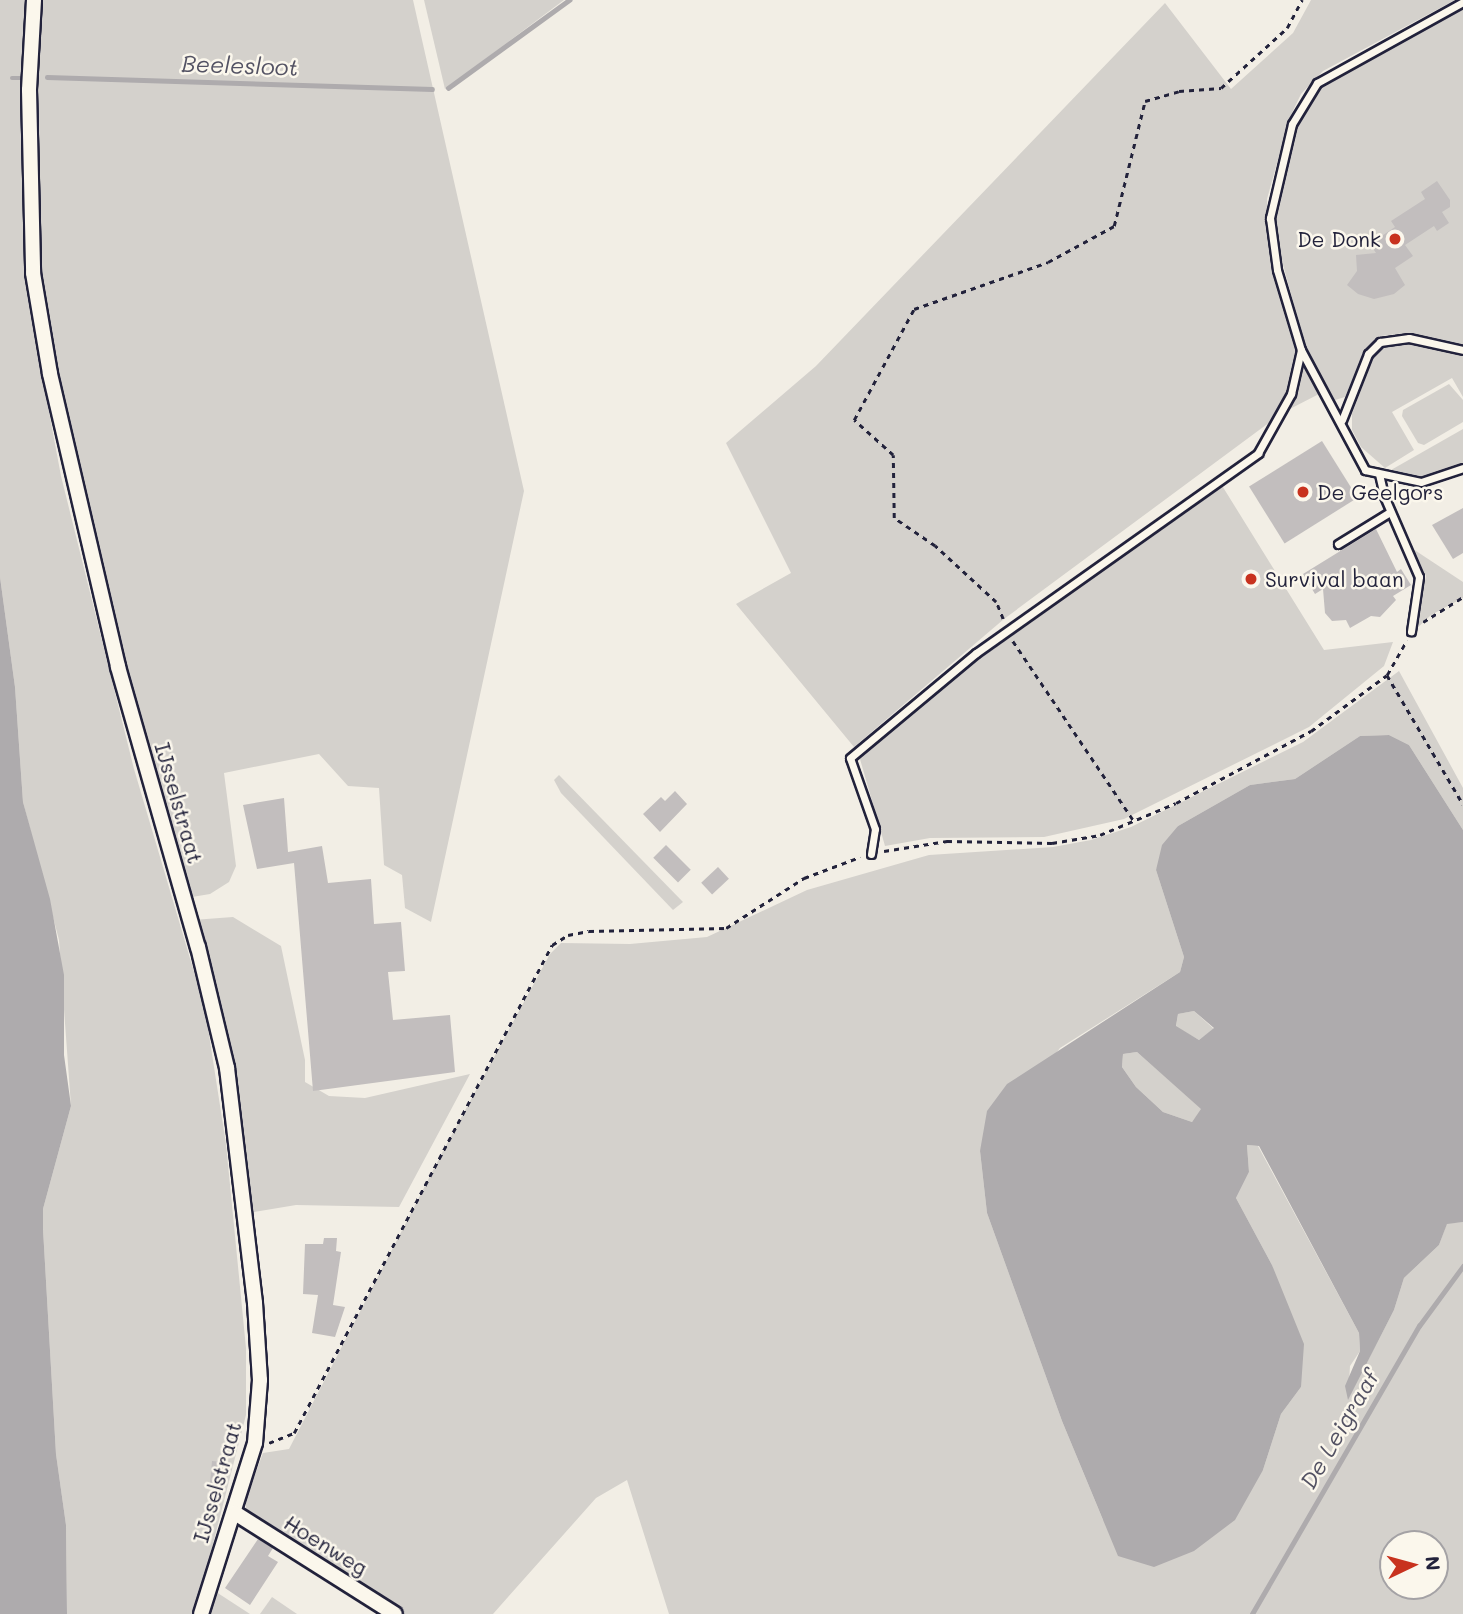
<!DOCTYPE html>
<html>
<head>
<meta charset="utf-8">
<style>
	body { margin:0 }
	#map { position:relative; width:1463px; height:1614px; overflow:hidden; background:#f2eee5; font-family:Mali,sans-serif }
	div>[style] { position:absolute }
	.green>* { inset:0; background:#d4d1cc }
	.water>* { inset:0; background:#aeabad }
	.stream>* { height:4.5px; margin:-2.25px; padding:0 2.25px; transform-origin:2.25px; border-radius:2.25px; background:#aeabad }
	.building>* { inset:0; background:#c2bebe; transform-origin:0 0 }
	.path>* { height:2.5px; margin-top:-1.25px; transform-origin:0; background:repeating-linear-gradient(90deg,#22223b 0 5px,transparent 0 10px) }
	.roads { filter:drop-shadow(2px 0 #22223b) drop-shadow(-2px 0 #22223b) drop-shadow(0 2px #22223b) drop-shadow(0 -2px #22223b) }
	.service>* { height:7px; margin:-3.5px; padding:0 3.5px; transform-origin:3.5px; border-radius:3.5px; background:#fbf7ec }
	.minor>* { height:14px; margin:-7px; padding:0 7px; transform-origin:7px; border-radius:7px; background:#fbf7ec }
	.dots>* { width:19px; height:19px; translate:-50% -50%; box-sizing:border-box; border:4px solid #fbf7ec; border-radius:50% }
	span { translate:-50% -50%; white-space:nowrap; text-align:center; line-height:1.15; -webkit-text-stroke:5px #fbf7ec; paint-order:stroke }
	.poi-label { font-size:21px; color:#22223b }
	.right { translate:-100% -50%; text-align:right }
	.left { translate:0 -50%; text-align:left }
	.street-label { font-size:21px; color:#22223b }
	.water-label { font-size:23px; color:#535263; font-style:italic }
	.north { position:absolute; left:1379px; top:1530px; width:70px; height:70px; box-sizing:border-box; background:#fbf7ec; border:2px solid #a4a2a5; border-radius:50%; rotate:85deg; font-size:19px; font-weight:700; line-height:28px; text-align:center; color:#22223b }
	.north::after { content:''; display:block; margin:auto; width:24px; height:32px; background:#c8321e; clip-path:polygon(50% 0,100% 100%,50% 72%,0 100%) }
</style>
</head>
<body>
<div id="map">
	<div class="green">
		<div style="clip-path:polygon(0 0,27px 0,23px 236px,36px 342px,61px 476px,134px 769px,205px 1009px,226px 1144px,246px 1348px,246px 1415px,195px 1614px,67px 1614px,66px 1525px,56px 1454px,43px 1229px,43px 1209px,71px 1106px,59px 940px,23px 802px,15px 687px,0 577px)"></div>
		<div style="clip-path:polygon(38px 0,413px 0,524px 491px,431px 922px,405px 908px,402px 875px,384px 865px,379px 788px,348px 786px,319px 754px,224px 773px,236px 866px,229px 882px,210px 894px,186px 898px,135px 729px,62px 417px,36px 248px)"></div>
		<div style="clip-path:polygon(424px 0,564px 0,445px 89px)"></div>
		<div style="clip-path:polygon(1311px 0,1455px 0,1323px 71px,1301px 94px,1290px 117px,1267px 199px,1267px 234px,1297px 356px,1319px 394px,1282px 413px,1004px 619px,854px 747px,736px 604px,791px 573px,726px 443px,816px 366px,1165px 3px,1231px 89px,1293px 33px)"></div>
		<div style="clip-path:polygon(1463px 8px,1463px 346px,1406px 333px,1380px 336px,1365px 351px,1345px 397px,1335px 400px,1306px 349px,1276px 239px,1274px 210px,1296px 124px,1306px 103px,1331px 77px)"></div>
		<div style="clip-path:polygon(1400px 342px,1463px 354px,1463px 397px,1452px 378px,1392px 412px,1414px 450px,1385px 468px,1361px 447px,1352px 430px,1352px 414px,1375px 352px)"></div>
		<div style="clip-path:polygon(1449px 384px,1463px 400px,1463px 422px,1424px 445px,1418px 443px,1402px 416px,1403px 410px)"></div>
		<div style="clip-path:polygon(1463px 429px,1463px 463px,1424px 477px,1391px 470px)"></div>
		<div style="clip-path:polygon(1221px 484px,1324px 650px,1393px 642px,1384px 666px,1309px 727px,1124px 819px,1044px 837px,930px 838px,885px 846px,860px 759px,952px 679px)"></div>
		<div style="clip-path:polygon(1413px 549px,1463px 582px,1463px 598px,1431px 615px,1413px 632px,1426px 576px)"></div>
		<div style="clip-path:polygon(evenodd,1399px 671px,1463px 788px,1463px 830px,1409px 745px,1389px 735px,1360px 736px,1295px 779px,1250px 785px,1178px 826px,1156px 870px,1184px 957px,1180px 972px,1060px 1048px,980px 1151px,987px 1213px,1062px 1421px,1103px 1520px,1263px 1470px,1281px 1414px,1301px 1387px,1272px 1265px,1236px 1198px,1249px 1172px,1247px 1145px,1258px 1146px,1359px 1333px,1360px 1351px,1350px 1366px,1348px 1399px,1394px 1310px,1404px 1278px,1439px 1245px,1447px 1223px,1463px 1222px,1463px 1614px,669px 1614px,627px 1480px,596px 1498px,493px 1614px,400px 1614px,246px 1513px,246px 1499px,263px 1453px,289px 1449px,443px 1151px,550px 954px,561px 943px,630px 944px,707px 937px,807px 890px,929px 855px,1053px 847px,1091px 840px,1131px 827px,1303px 742px,1399px 671px,1393px 1544px,1435px 1544px,1435px 1586px,1393px 1586px,1393px 1544px)"></div>
		<div style="clip-path:polygon(559px 775px,683px 902px,673px 910px,561px 793px,554px 780px)"></div>
		<div style="clip-path:polygon(233px 917px,281px 946px,305px 1060px,305px 1082px,329px 1096px,365px 1098px,470px 1074px,399px 1207px,296px 1205px,248px 1213px,193px 920px)"></div>
		<div style="clip-path:polygon(1194px 1011px,1214px 1029px,1199px 1040px,1176px 1027px,1178px 1014px)"></div>
		<div style="clip-path:polygon(1137px 1052px,1202px 1109px,1192px 1122px,1163px 1112px,1136px 1087px,1122px 1067px,1123px 1054px)"></div>
		<div style="clip-path:polygon(210px 1588px,250px 1614px,204px 1614px)"></div>
		<div style="clip-path:polygon(272px 1597px,297px 1614px,260px 1614px)"></div>
	</div>
	<div class="water">
		<div style="clip-path:polygon(0 577px,15px 687px,23px 802px,50px 899px,64px 975px,64px 1055px,71px 1106px,43px 1209px,43px 1229px,56px 1454px,66px 1525px,67px 1614px,0 1614px)"></div>
		<div style="clip-path:polygon(evenodd,1389px 735px,1409px 745px,1463px 830px,1463px 1222px,1447px 1224px,1439px 1245px,1404px 1278px,1394px 1310px,1348px 1400px,1345px 1386px,1360px 1351px,1359px 1333px,1259px 1146px,1247px 1145px,1249px 1172px,1236px 1198px,1272px 1265px,1304px 1344px,1301px 1387px,1281px 1414px,1263px 1470px,1235px 1520px,1194px 1551px,1154px 1567px,1118px 1556px,1062px 1421px,987px 1213px,980px 1151px,987px 1111px,1007px 1084px,1180px 972px,1184px 957px,1156px 870px,1162px 845px,1178px 826px,1250px 785px,1295px 779px,1360px 736px,1389px 735px,1194px 1011px,1214px 1028px,1199px 1040px,1176px 1026px,1178px 1014px,1194px 1011px,1389px 735px,1137px 1052px,1201px 1109px,1192px 1122px,1163px 1112px,1136px 1087px,1122px 1067px,1123px 1054px,1137px 1052px)"></div>
	</div>
	<div class="stream">
		<div style="left:47px;top:77px;width:385px;rotate:1.8deg"></div>
		<div style="left:12px;top:78px;width:9px"></div>
		<div style="left:448px;top:88px;width:150px;rotate:-36deg"></div>
		<div style="left:1252px;top:1614px;width:333px;rotate:-59.9deg"></div>
		<div style="left:1419px;top:1326px;width:74px;rotate:-53.7deg"></div>
	</div>
	<div class="building">
		<div style="clip-path:polygon(1437px 181px,1450px 200px,1450px 207px,1442px 212px,1449px 223px,1437px 231px,1434px 226px,1405px 245px,1413px 256px,1395px 268px,1405px 285px,1394px 294px,1374px 299px,1358px 294px,1347px 285px,1357px 271px,1356px 255px,1376px 253px,1370px 244px,1395px 227px,1391px 221px,1425px 199px,1421px 192px)"></div>
		<div style="left:1322px;top:441px;width:67px;height:86px;rotate:58deg"></div>
		<div style="clip-path:polygon(1463px 508px,1463px 553px,1453px 559px,1432px 525px)"></div>
		<div style="clip-path:polygon(1376px 529px,1397px 572px,1401px 569px,1411px 585px,1393px 596px,1396px 600px,1380px 617px,1371px 616px,1350px 628px,1346px 620px,1332px 621px,1325px 613px,1323px 589px,1315px 594px,1303px 574px)"></div>
		<div style="clip-path:polygon(675px 791px,687px 804px,660px 832px,643px 814px,661px 797px,665px 801px)"></div>
		<div style="clip-path:polygon(284px 798px,288px 852px,322px 846px,328px 883px,371px 879px,374px 924px,401px 922px,405px 971px,388px 972px,393px 1020px,450px 1015px,455px 1072px,313px 1091px,294px 863px,257px 869px,243px 805px)"></div>
		<div style="left:666px;top:845px;width:35px;height:18px;rotate:45deg"></div>
		<div style="left:718px;top:867px;width:16px;height:23px;rotate:47deg"></div>
		<div style="clip-path:polygon(324px 1238px,337px 1238px,336px 1251px,341px 1252px,333px 1305px,345px 1307px,335px 1337px,312px 1333px,318px 1295px,303px 1294px,305px 1244px,323px 1244px)"></div>
		<div style="left:212px;top:1461px;width:11px;height:24px;rotate:5deg"></div>
		<div style="clip-path:polygon(258px 1539px,273px 1548px,268px 1556px,278px 1562px,250px 1605px,225px 1588px)"></div>
	</div>
	<div class="path">
		<div style="left:1003px;top:619px;width:18px;rotate:-112deg"></div>
		<div style="left:996px;top:602px;width:83px;rotate:-137.4deg"></div>
		<div style="left:935px;top:546px;width:50px;rotate:-145.7deg"></div>
		<div style="left:894px;top:518px;width:63px;rotate:-90.9deg"></div>
		<div style="left:893px;top:455px;width:52px;rotate:-138.1deg"></div>
		<div style="left:854px;top:420px;width:126px;rotate:-61.6deg"></div>
		<div style="left:914px;top:309px;width:142px;rotate:-19.3deg"></div>
		<div style="left:1048px;top:262px;width:75px;rotate:-28.6deg"></div>
		<div style="left:1114px;top:226px;width:129px;rotate:-76.1deg"></div>
		<div style="left:1145px;top:101px;width:35px;rotate:-16deg"></div>
		<div style="left:1179px;top:91px;width:42px;rotate:-4.1deg"></div>
		<div style="left:1221px;top:88px;width:89px;rotate:-42.3deg"></div>
		<div style="left:1287px;top:28px;width:32px;rotate:-62deg"></div>
		<div style="left:1423px;top:622px;width:47px;rotate:-32deg"></div>
		<div style="left:1013px;top:641px;width:217px;rotate:56.1deg"></div>
		<div style="left:1387px;top:675px;width:150px;rotate:59.5deg"></div>
		<div style="left:884px;top:851px;width:64px;rotate:-9deg"></div>
		<div style="left:947px;top:841px;width:105px;rotate:1.1deg"></div>
		<div style="left:1052px;top:843px;width:49px;rotate:-9.5deg"></div>
		<div style="left:1100px;top:835px;width:82px;rotate:-22.8deg"></div>
		<div style="left:1176px;top:803px;width:153px;rotate:-28.1deg"></div>
		<div style="left:1311px;top:731px;width:94px;rotate:-36.4deg"></div>
		<div style="left:1387px;top:675px;width:40px;rotate:-60.3deg"></div>
		<div style="left:269px;top:1443px;width:27px;rotate:-22deg"></div>
		<div style="left:294px;top:1433px;width:552px;rotate:-62.14deg"></div>
		<div style="left:552px;top:945px;width:19px;rotate:-32deg"></div>
		<div style="left:568px;top:935px;width:21px;rotate:-11deg"></div>
		<div style="left:589px;top:931px;width:137px;rotate:-1.3deg"></div>
		<div style="left:726px;top:928px;width:93px;rotate:-32.7deg"></div>
		<div style="left:804px;top:878px;width:60px;rotate:-20.6deg"></div>
	</div>
	<div class="roads">
		<div class="service">
			<div style="left:1463px;top:2px;width:167px;rotate:151deg"></div>
			<div style="left:1317px;top:83px;width:48px;rotate:121.4deg"></div>
			<div style="left:1292px;top:124px;width:97px;rotate:103.2deg"></div>
			<div style="left:1270px;top:218px;width:52px;rotate:82.3deg"></div>
			<div style="left:1277px;top:270px;width:84px;rotate:73.3deg"></div>
			<div style="left:1301px;top:350px;width:136px;rotate:61.9deg"></div>
			<div style="left:1365px;top:470px;width:57px;rotate:12.1deg"></div>
			<div style="left:1421px;top:482px;width:44px;rotate:-18.4deg"></div>
			<div style="left:1342px;top:420px;width:71px;rotate:-68.5deg"></div>
			<div style="left:1368px;top:354px;width:17px;rotate:-45deg"></div>
			<div style="left:1380px;top:342px;width:29px;rotate:-8deg"></div>
			<div style="left:1409px;top:338px;width:55px;rotate:12.5deg"></div>
			<div style="left:1379px;top:474px;width:23px;rotate:77deg"></div>
			<div style="left:1384px;top:496px;width:88px;rotate:66.6deg"></div>
			<div style="left:1419px;top:577px;width:55px;rotate:98.4deg"></div>
			<div style="left:1338px;top:544px;width:61px;rotate:-31.6deg"></div>
			<div style="left:871px;top:854px;width:25px;rotate:-81deg"></div>
			<div style="left:875px;top:829px;width:75px;rotate:-109.4deg"></div>
			<div style="left:850px;top:758px;width:164px;rotate:-39.8deg"></div>
			<div style="left:976px;top:653px;width:346px;rotate:-35.3deg"></div>
			<div style="left:1258px;top:453px;width:68px;rotate:-60.8deg"></div>
			<div style="left:1291px;top:394px;width:45px;rotate:-77.2deg"></div>
		</div>
		<div class="minor">
			<div style="left:34px;top:0;width:90px;rotate:93.2deg"></div>
			<div style="left:29px;top:90px;width:183px;rotate:88.7deg"></div>
			<div style="left:33px;top:273px;width:102px;rotate:80.4deg"></div>
			<div style="left:50px;top:374px;width:301px;rotate:76.9deg"></div>
			<div style="left:118px;top:667px;width:291px;rotate:74.1deg"></div>
			<div style="left:198px;top:947px;width:124px;rotate:76.5deg"></div>
			<div style="left:227px;top:1068px;width:237px;rotate:83.2deg"></div>
			<div style="left:255px;top:1303px;width:77px;rotate:86.3deg"></div>
			<div style="left:260px;top:1380px;width:63px;rotate:94.5deg"></div>
			<div style="left:255px;top:1443px;width:179px;rotate:107.5deg"></div>
			<div style="left:235px;top:1513px;width:189px;rotate:32.3deg"></div>
		</div>
	</div>
	<div class="dots">
		<div style="left:1395px;top:239px;background:#c8321e"></div>
		<div style="left:1303px;top:492px;background:#c8321e"></div>
		<div style="left:1251px;top:579px;background:#c8321e"></div>
	</div>
	<div class="poi-label">
		<span class="right" style="left:1381px;top:239px">De Donk</span>
		<span class="left" style="left:1317px;top:492px">De Geelgors</span>
		<span class="left" style="left:1265px;top:579px">Survival baan</span>
	</div>
	<div class="street-label">
		<span style="left:179px;top:803px;rotate:74deg">IJsselstraat</span>
		<span style="left:217px;top:1482px;rotate:-74deg">IJsselstraat</span>
		<span style="left:326px;top:1545px;rotate:32deg">Hoenweg</span>
	</div>
	<div class="water-label">
		<span style="left:240px;top:65px;rotate:2deg">Beelesloot</span>
		<span style="left:1339px;top:1429px;rotate:-60deg">De Leigraaf</span>
	</div>
	<div class="north">N</div>
</div>
</body>
</html>
